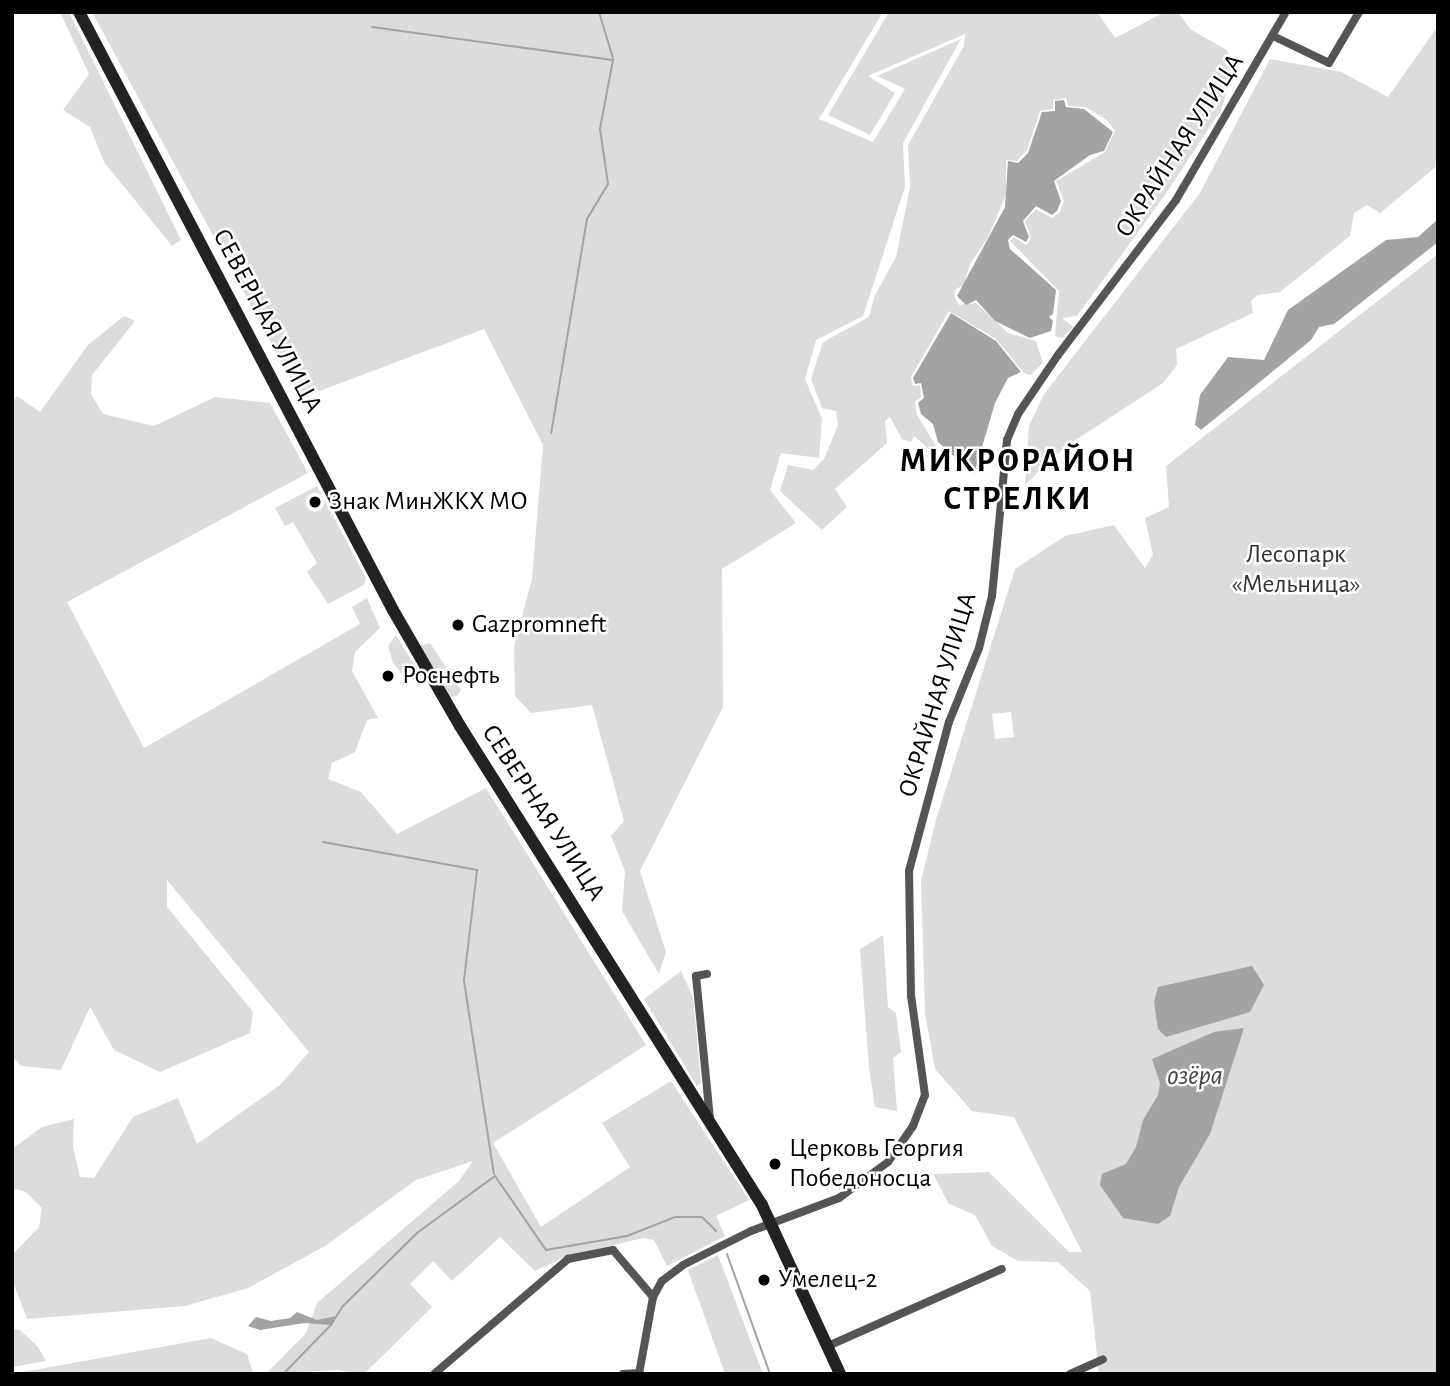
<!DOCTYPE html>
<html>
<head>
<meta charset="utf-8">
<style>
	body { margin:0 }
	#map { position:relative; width:1450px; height:1386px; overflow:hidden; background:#fff; font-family:"Alegreya Sans",sans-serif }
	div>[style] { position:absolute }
	.green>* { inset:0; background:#dcdcdc }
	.water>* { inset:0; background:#a3a3a3 }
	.stream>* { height:2px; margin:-1px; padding:0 1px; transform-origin:1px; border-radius:1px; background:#a3a3a3 }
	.minor>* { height:8px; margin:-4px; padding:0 4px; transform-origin:4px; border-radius:4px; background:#555 }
	.secondary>* { height:12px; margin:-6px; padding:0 6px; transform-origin:6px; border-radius:6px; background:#222 }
	.dots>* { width:19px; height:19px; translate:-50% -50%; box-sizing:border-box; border:4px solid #fff; border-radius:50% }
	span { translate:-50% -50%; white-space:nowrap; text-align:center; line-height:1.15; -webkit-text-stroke:5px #fff; paint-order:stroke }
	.street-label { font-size:26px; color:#000 }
	.poi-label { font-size:26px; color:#000 }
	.left { translate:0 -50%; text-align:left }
	.park-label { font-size:26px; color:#333 }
	.water-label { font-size:28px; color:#444; font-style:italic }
	.district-label { font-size:33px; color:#000; font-weight:700; letter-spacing:2px }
	.frame { position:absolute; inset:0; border:14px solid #000; pointer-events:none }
</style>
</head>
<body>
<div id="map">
	<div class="green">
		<div style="clip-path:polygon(60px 12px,69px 12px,181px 240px,172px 246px,104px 162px,90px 127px,63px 110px,89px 74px)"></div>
		<div style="clip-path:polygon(92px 12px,883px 12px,819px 119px,873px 142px,905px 89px,877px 76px,961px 39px,903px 143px,905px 187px,863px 316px,816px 340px,805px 379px,822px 419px,819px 458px,781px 453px,770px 490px,796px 523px,722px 569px,723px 707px,640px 871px,666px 952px,659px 974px,622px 911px,625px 871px,611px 836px,624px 821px,592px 705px,531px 713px,515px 696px,514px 646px,532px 579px,543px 445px,484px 329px,301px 398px)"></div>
		<div style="clip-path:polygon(889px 12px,1097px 12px,1115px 38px,1165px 12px,1178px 12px,1190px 29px,1227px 50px,1234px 70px,1221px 110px,1165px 195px,1077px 316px,1062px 318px,1073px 327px,1062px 338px,1055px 336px,1059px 291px,1010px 241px,1014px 237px,1026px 245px,1031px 238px,1025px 221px,1036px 209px,1052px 218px,1060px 212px,1064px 201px,1056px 181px,1105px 152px,1115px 131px,1107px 120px,1085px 107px,1068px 106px,1066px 98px,1054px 100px,1053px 109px,1040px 111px,1027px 150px,1017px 161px,1006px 160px,1006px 195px,988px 237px,970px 264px,964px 285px,956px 289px,954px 296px,959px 305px,976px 303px,1008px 333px,1036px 341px,1043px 363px,1030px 375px,1024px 373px,996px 339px,949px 311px,911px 377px,913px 386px,920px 385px,921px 397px,915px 402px,917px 415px,938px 449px,936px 455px,914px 436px,911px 442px,902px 439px,890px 417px,885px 421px,887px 443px,835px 489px,847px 507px,822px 530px,780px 491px,788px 465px,813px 470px,824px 459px,838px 425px,836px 411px,822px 408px,811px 379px,823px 342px,869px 317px,875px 295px,896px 257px,910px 187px,908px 145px,964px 46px,965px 34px,868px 76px,895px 93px,870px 135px,828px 115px)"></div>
		<div style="clip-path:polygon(1438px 26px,1438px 165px,1380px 213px,1367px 205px,1354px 213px,1350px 236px,1280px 292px,1258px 295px,1251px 301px,1253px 313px,1176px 349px,1177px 365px,1163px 383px,1065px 447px,1025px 485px,1029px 426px,1044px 394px,1200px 193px,1270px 59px,1341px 72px,1388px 97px)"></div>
		<div style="clip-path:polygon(evenodd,1438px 254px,1438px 1374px,1099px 1374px,1090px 1291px,1058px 1262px,1018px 1261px,992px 1246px,975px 1215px,949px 1204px,933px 1174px,989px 1172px,1069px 1252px,1082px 1252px,1014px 1117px,972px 1111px,935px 1069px,925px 1013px,921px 881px,936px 820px,1015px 569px,1065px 536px,1114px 525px,1145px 568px,1153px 555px,1145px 518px,1169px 507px,1166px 466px,1438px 254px,1011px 712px,1014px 737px,995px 739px,992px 714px,1011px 712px)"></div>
		<div style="clip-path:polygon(124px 316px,135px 321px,92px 375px,91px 394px,103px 414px,154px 426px,215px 397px,270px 403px,308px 473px,67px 602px,144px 748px,360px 624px,352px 607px,367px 598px,380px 628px,355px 652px,352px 671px,378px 718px,367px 720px,355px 752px,332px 763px,328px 779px,361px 792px,397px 834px,486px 788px,646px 1045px,493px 1143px,541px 1227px,630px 1167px,602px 1123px,671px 1081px,749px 1200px,716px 1216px,725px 1236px,667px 1266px,654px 1240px,643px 1238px,565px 1257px,535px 1271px,500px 1237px,452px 1281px,433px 1261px,410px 1284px,432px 1307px,364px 1374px,337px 1370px,266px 1374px,306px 1333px,317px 1303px,459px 1181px,473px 1161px,416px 1180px,325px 1246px,248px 1288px,185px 1306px,27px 1319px,12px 1279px,12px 1255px,39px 1227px,42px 1208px,26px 1192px,12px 1188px,12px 1149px,42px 1127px,74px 1119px,73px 1146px,80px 1177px,94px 1178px,133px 1117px,178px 1098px,197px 1144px,280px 1085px,309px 1052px,167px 880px,167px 907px,253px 1012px,250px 1033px,160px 1072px,114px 1050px,90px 1007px,61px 1070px,21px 1066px,12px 1056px,12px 403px,17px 396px,40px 412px,88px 345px)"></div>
		<div style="clip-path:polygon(317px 486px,366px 578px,364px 585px,328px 604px,307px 572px,317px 563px,293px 522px,285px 526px,275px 508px)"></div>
		<div style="clip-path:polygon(396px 635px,424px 681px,405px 678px,393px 663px,388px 646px)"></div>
		<div style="clip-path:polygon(430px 643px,461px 690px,457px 696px,449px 697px,420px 646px)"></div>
		<div style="clip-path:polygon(883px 935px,888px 1007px,896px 1013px,901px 1052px,893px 1058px,897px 1111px,875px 1107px,869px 1068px,860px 949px)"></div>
		<div style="clip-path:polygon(681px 971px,693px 997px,701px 1083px,697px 1086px,644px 999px)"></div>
		<div style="clip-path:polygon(718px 1255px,763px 1374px,725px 1374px,688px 1270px)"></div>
		<div style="clip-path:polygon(12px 1329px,20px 1330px,38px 1347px,46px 1361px,12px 1367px)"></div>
		<div style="clip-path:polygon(211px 1338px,247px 1354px,253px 1373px,12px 1374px)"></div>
	</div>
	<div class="water">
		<div style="clip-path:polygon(1064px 100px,1066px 107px,1084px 109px,1113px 132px,1104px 151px,1090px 155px,1054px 181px,1061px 201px,1057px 211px,1052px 215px,1036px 206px,1023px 221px,1029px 237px,1026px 242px,1013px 235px,1008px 240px,1010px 249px,1056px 290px,1053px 314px,1049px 317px,1053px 321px,1051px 331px,1030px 338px,995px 321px,976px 300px,966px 305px,957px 296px,1005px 207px,1008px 161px,1018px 163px,1028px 153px,1042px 112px,1055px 111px,1055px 101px)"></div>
		<div style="clip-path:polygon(1438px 219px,1438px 242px,1334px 324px,1319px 327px,1311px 340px,1201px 430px,1195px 425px,1200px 395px,1228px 357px,1264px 360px,1288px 310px,1386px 240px,1418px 237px)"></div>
		<div style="clip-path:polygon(951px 313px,996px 341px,1021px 372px,1008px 378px,995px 403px,974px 474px,938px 442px,933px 424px,921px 414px,918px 403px,924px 398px,921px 383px,915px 384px,913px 378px)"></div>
		<div style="clip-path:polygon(1252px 966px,1264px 985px,1250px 1012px,1166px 1037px,1158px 1029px,1154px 1002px,1158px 987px)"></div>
		<div style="clip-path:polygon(1244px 1028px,1210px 1134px,1179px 1187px,1170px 1216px,1158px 1224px,1123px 1218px,1100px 1185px,1102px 1174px,1126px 1164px,1136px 1147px,1143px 1120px,1158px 1095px,1160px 1083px,1152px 1059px,1214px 1032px)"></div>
		<div style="clip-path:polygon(297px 1312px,317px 1320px,336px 1316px,331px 1325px,305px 1323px,260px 1330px,248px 1326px,256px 1317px,271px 1321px,290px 1318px)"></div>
	</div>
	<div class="stream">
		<div style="left:599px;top:12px;width:48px;rotate:73.1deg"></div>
		<div style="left:372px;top:27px;width:243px;rotate:7.8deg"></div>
		<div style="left:613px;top:60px;width:70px;rotate:100.7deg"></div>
		<div style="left:600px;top:129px;width:56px;rotate:81.7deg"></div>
		<div style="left:608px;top:184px;width:41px;rotate:121deg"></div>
		<div style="left:587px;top:219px;width:217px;rotate:99.5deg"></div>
		<div style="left:323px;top:842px;width:157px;rotate:10.3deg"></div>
		<div style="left:477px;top:870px;width:112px;rotate:96.7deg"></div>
		<div style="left:464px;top:981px;width:195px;rotate:81.2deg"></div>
		<div style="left:727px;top:1254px;width:127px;rotate:70.3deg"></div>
		<div style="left:283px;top:1374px;width:69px;rotate:-45.6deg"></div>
		<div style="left:331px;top:1325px;width:22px;rotate:-58deg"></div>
		<div style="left:343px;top:1306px;width:104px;rotate:-44.6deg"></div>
		<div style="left:417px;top:1233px;width:97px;rotate:-36.2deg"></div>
		<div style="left:495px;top:1176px;width:90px;rotate:55.4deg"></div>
		<div style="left:546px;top:1250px;width:82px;rotate:-9.8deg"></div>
		<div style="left:627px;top:1236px;width:52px;rotate:-21.6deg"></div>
		<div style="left:675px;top:1217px;width:27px"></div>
		<div style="left:702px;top:1217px;width:20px;rotate:45deg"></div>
	</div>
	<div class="minor">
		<div style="left:1273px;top:36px;width:62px;rotate:25.7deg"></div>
		<div style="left:1329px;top:63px;width:59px;rotate:-59.5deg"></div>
		<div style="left:707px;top:974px;width:11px;rotate:170deg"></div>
		<div style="left:696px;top:976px;width:144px;rotate:84.4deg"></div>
		<div style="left:828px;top:1346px;width:190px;rotate:-23.9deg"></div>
		<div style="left:434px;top:1374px;width:177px;rotate:-40.6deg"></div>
		<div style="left:568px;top:1259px;width:46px;rotate:-11.3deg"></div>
		<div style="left:613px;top:1250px;width:62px;rotate:49.6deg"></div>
		<div style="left:623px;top:1374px;width:16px;rotate:-4deg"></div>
		<div style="left:639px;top:1374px;width:78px;rotate:-79.7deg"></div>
		<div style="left:653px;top:1297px;width:18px;rotate:-61deg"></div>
		<div style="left:662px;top:1281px;width:26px;rotate:-37deg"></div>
		<div style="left:683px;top:1265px;width:76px;rotate:-26.6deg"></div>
		<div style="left:751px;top:1231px;width:94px;rotate:-20.6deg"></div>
		<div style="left:839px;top:1198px;width:61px;rotate:-36.3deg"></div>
		<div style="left:888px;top:1162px;width:44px;rotate:-55.2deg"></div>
		<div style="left:913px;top:1126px;width:33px;rotate:-69deg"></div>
		<div style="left:925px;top:1095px;width:100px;rotate:-98deg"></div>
		<div style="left:911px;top:996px;width:125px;rotate:-90.9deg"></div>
		<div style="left:909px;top:871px;width:154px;rotate:-75deg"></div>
		<div style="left:949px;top:722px;width:80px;rotate:-67.9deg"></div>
		<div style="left:979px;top:648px;width:54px;rotate:-76deg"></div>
		<div style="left:992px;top:596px;width:157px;rotate:-84.5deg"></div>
		<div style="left:1007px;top:440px;width:28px;rotate:-67deg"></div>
		<div style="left:1018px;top:414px;width:71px;rotate:-55.9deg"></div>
		<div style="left:1058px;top:355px;width:195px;rotate:-52.7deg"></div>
		<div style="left:1176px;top:200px;width:218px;rotate:-59.7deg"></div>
		<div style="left:1070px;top:1374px;width:36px;rotate:-24deg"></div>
	</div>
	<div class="secondary">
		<div style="left:79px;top:12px;width:675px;rotate:62.3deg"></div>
		<div style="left:393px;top:610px;width:134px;rotate:60deg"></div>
		<div style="left:460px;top:726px;width:566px;rotate:57.77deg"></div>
		<div style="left:762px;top:1205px;width:186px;rotate:65.2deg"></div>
	</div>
	<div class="dots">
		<div style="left:315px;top:502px;background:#000"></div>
		<div style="left:458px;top:625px;background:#000"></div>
		<div style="left:388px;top:676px;background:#000"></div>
		<div style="left:775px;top:1164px;background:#000"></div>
		<div style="left:764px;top:1280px;background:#000"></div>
	</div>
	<div class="street-label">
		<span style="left:1180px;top:146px;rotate:-57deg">ОКРАЙНАЯ УЛИЦА</span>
		<span style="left:267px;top:321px;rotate:62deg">СЕВЕРНАЯ УЛИЦА</span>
		<span style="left:938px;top:695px;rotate:-73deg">ОКРАЙНАЯ УЛИЦА</span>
		<span style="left:543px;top:813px;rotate:57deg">СЕВЕРНАЯ УЛИЦА</span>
	</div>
	<div class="poi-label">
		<span class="left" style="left:329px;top:502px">Знак МинЖКХ МО</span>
		<span class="left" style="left:472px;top:625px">Gazpromneft</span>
		<span class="left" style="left:402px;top:676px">Роснефть</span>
		<span class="left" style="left:789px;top:1164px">Церковь Георгия<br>Победоносца</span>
		<span class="left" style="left:778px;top:1280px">Умелец-2</span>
	</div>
	<div class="park-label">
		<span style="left:1296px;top:570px">Лесопарк<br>«Мельница»</span>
	</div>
	<div class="water-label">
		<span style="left:1195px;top:1076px">озёра</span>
	</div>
	<div class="district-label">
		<span style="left:1018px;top:481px">МИКРОРАЙОН<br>СТРЕЛКИ</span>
	</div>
	<div class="frame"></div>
</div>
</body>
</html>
